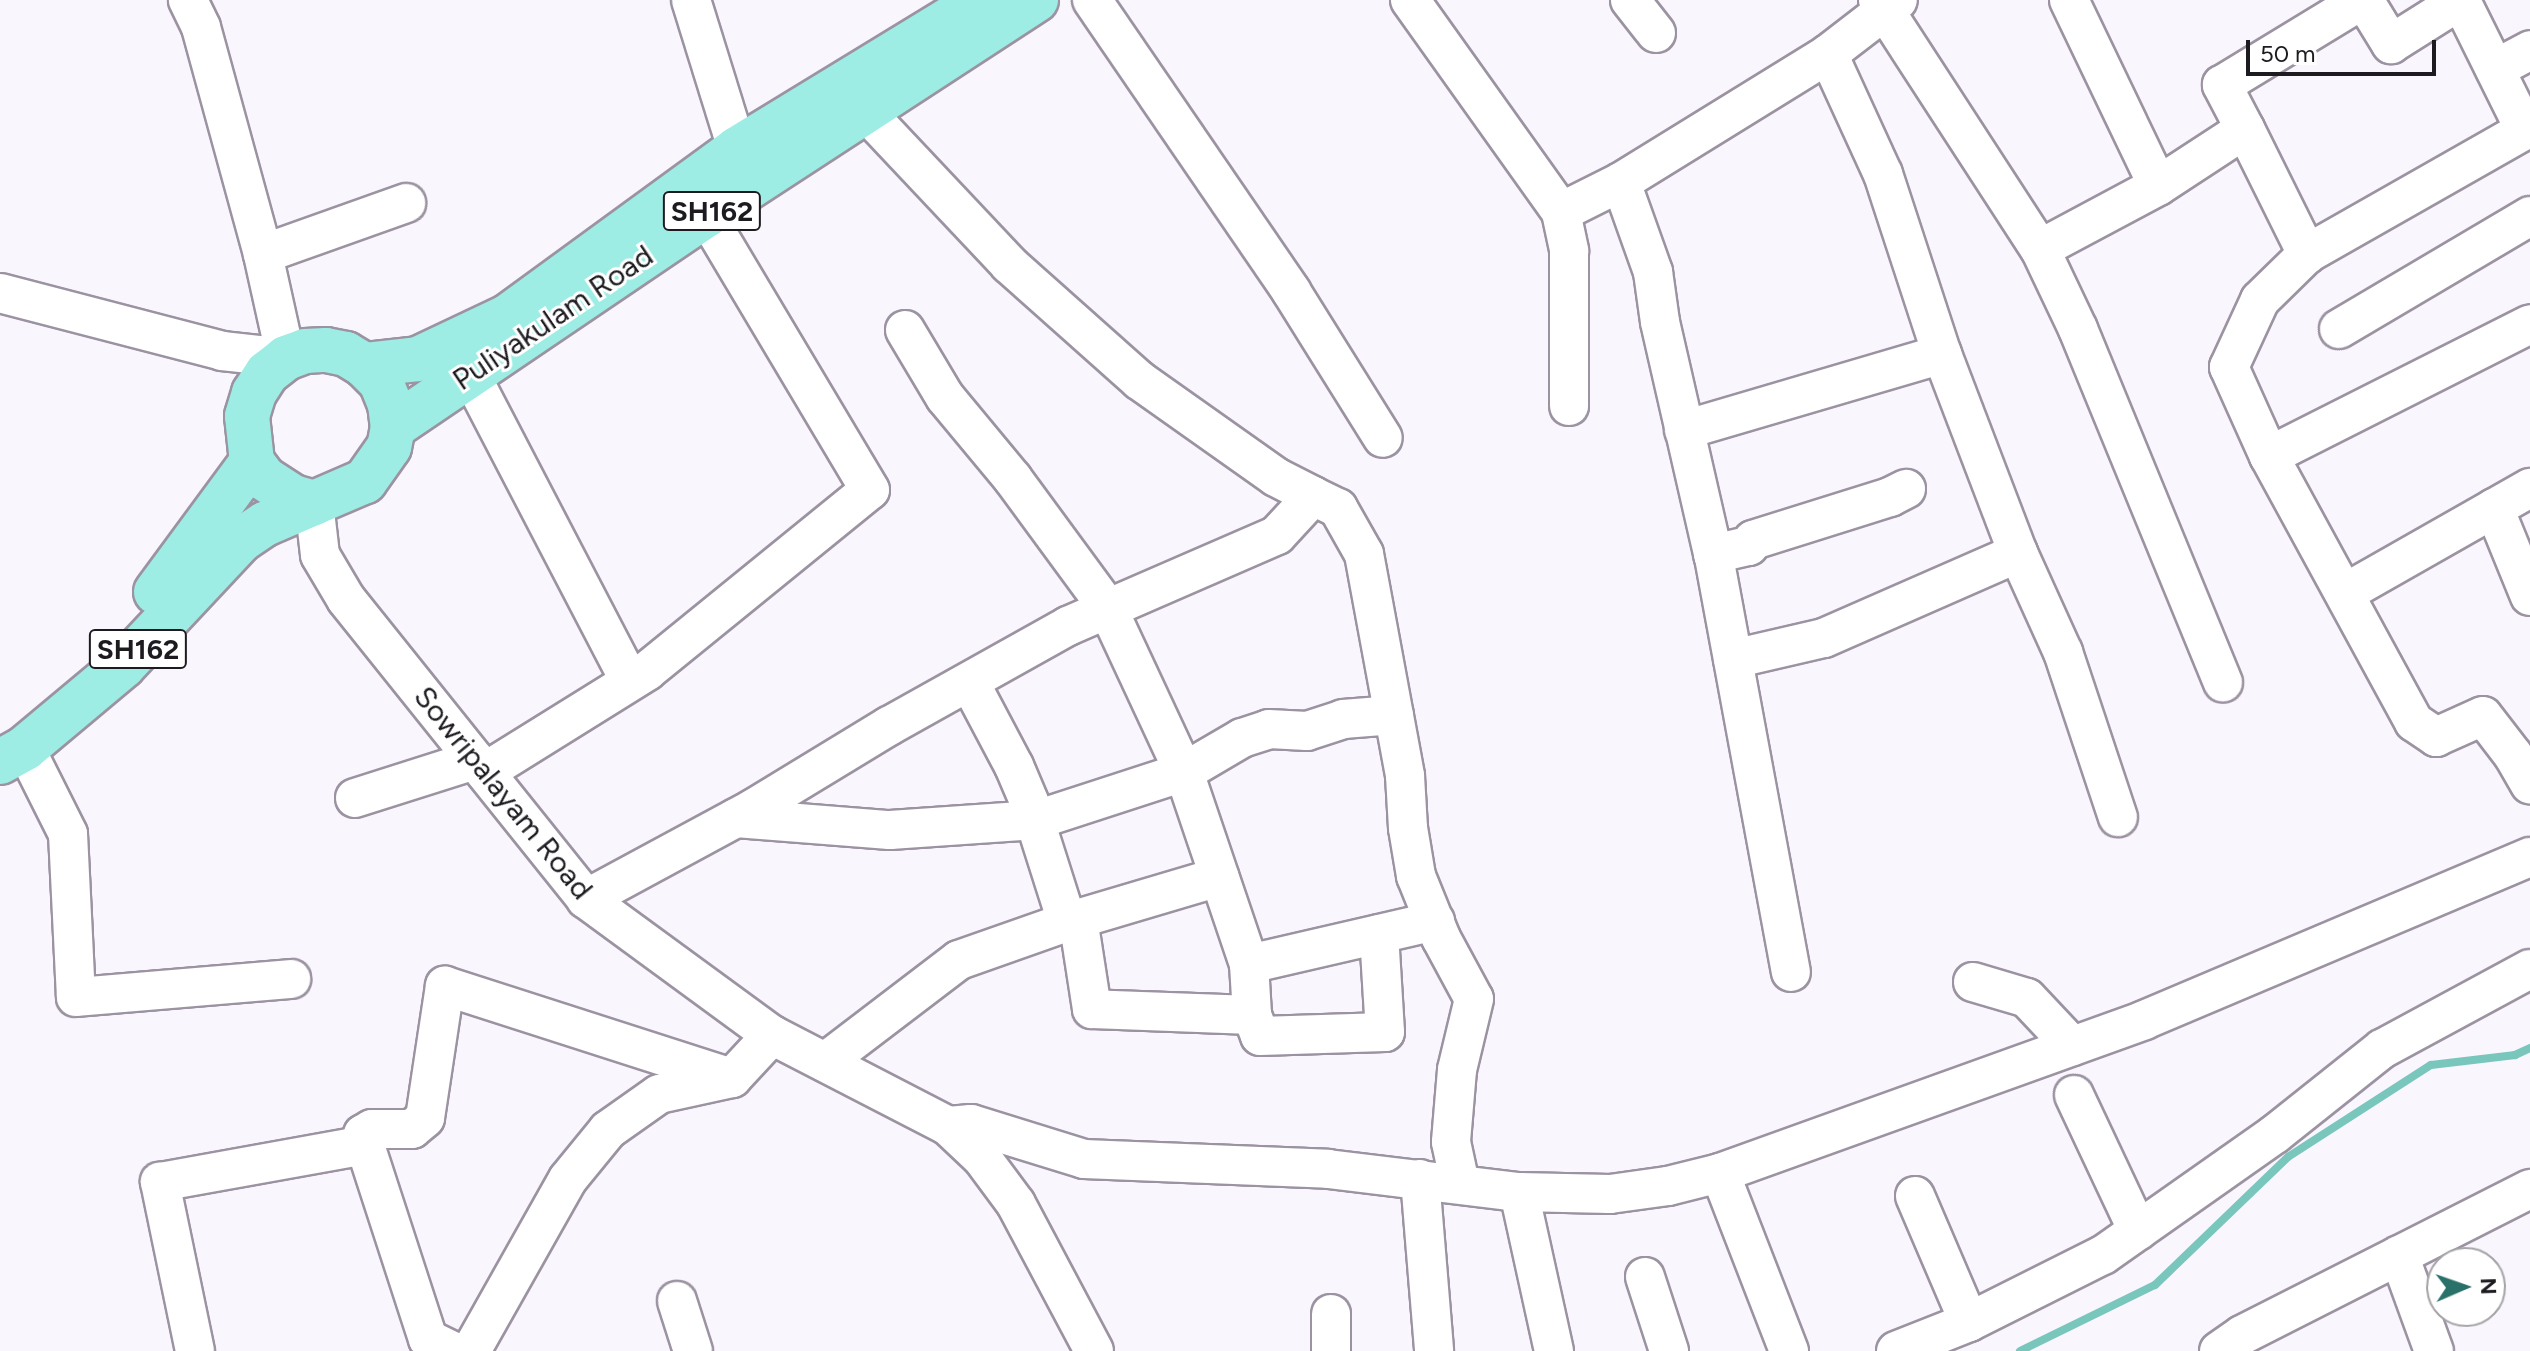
<!DOCTYPE html>
<html>
<head>
<meta charset="utf-8">
<style>
	body { margin:0 }
	#map { position:relative; width:2530px; height:1351px; overflow:hidden; background:#faf6fd; font-family:Figtree,sans-serif }
	div>[style] { position:absolute }
	.stream>* { height:8px; margin:-4px; padding:0 4px; transform-origin:4px; border-radius:4px; background:#79c6bc }
	.roads { filter:drop-shadow(2px 0 #9c93a2) drop-shadow(-2px 0 #9c93a2) drop-shadow(0 2px #9c93a2) drop-shadow(0 -2px #9c93a2) }
	.minor>* { height:38px; margin:-19px; padding:0 19px; transform-origin:19px; border-radius:19px; background:#fff }
	.major>* { height:44px; margin:-22px; padding:0 22px; transform-origin:22px; border-radius:22px; background:#9dede4 }
	span { translate:-50% -50%; white-space:nowrap; text-align:center; line-height:1.15; -webkit-text-stroke:6px #fff; paint-order:stroke }
	.shield-label span { padding:2px 6px; background:#fff; border:2px solid; border-radius:6px; -webkit-text-stroke-width:0 }
	.shield-label { font-size:28px; color:#1d1a20; font-weight:700 }
	.street-label { font-size:30px; color:#1d1a20 }
	.north { position:absolute; left:2426px; top:1247px; width:80px; height:80px; box-sizing:border-box; background:#fff; border:2px solid #a5a3a6; border-radius:50%; rotate:88deg; font-size:22px; font-weight:700; line-height:32px; text-align:center; color:#1d1a20 }
	.north::after { content:''; display:block; margin:auto; width:28px; height:36px; background:#297169; clip-path:polygon(50% 0,100% 100%,50% 72%,0 100%) }
	.scale { position:absolute; left:2246px; top:40px; width:190px; height:36px; box-sizing:border-box; border:4px solid #1d1a20; border-top:0; padding-left:10px; font-size:24px; line-height:28px; white-space:nowrap; color:#1d1a20; -webkit-text-stroke:6px #fff; paint-order:stroke }
</style>
</head>
<body>
<div id="map">
	<div class="stream">
		<div style="left:2020px;top:1351px;width:150px;rotate:-26.1deg"></div>
		<div style="left:2155px;top:1285px;width:185px;rotate:-43.9deg"></div>
		<div style="left:2288px;top:1157px;width:170px;rotate:-32.8deg"></div>
		<div style="left:2431px;top:1065px;width:85px;rotate:-6.8deg"></div>
		<div style="left:2515px;top:1055px;width:17px;rotate:-25deg"></div>
	</div>
	<div class="roads">
		<div class="minor">
			<div style="left:691px;top:0;width:156px;rotate:72.8deg"></div>
			<div style="left:1092px;top:0;width:353px;rotate:55.6deg"></div>
			<div style="left:1291px;top:291px;width:173px;rotate:58deg"></div>
			<div style="left:1410px;top:0;width:260px;rotate:54.5deg"></div>
			<div style="left:1561px;top:212px;width:67px;rotate:-26.6deg"></div>
			<div style="left:1621px;top:182px;width:243px;rotate:-31.7deg"></div>
			<div style="left:1828px;top:54px;width:88px;rotate:-37.6deg"></div>
			<div style="left:1630px;top:0;width:42px;rotate:51.8deg"></div>
			<div style="left:1878px;top:0;width:297px;rotate:57deg"></div>
			<div style="left:2040px;top:249px;width:89px;rotate:64.6deg"></div>
			<div style="left:2078px;top:329px;width:382px;rotate:67.7deg"></div>
			<div style="left:2069px;top:0;width:206px;rotate:64.4deg"></div>
			<div style="left:2364px;top:0;width:52px;rotate:58.5deg"></div>
			<div style="left:2391px;top:44px;width:83px;rotate:-32.2deg"></div>
			<div style="left:2461px;top:1px;width:144px;rotate:63.6deg"></div>
			<div style="left:2525px;top:130px;width:251px;rotate:150.4deg"></div>
			<div style="left:2307px;top:254px;width:66px;rotate:135.6deg"></div>
			<div style="left:2260px;top:300px;width:74px;rotate:114.8deg"></div>
			<div style="left:2229px;top:367px;width:98px;rotate:65.8deg"></div>
			<div style="left:2269px;top:456px;width:292px;rotate:-26.8deg"></div>
			<div style="left:1828px;top:54px;width:132px;rotate:65.4deg"></div>
			<div style="left:1883px;top:174px;width:189px;rotate:71.9deg"></div>
			<div style="left:1942px;top:354px;width:213px;rotate:69.1deg"></div>
			<div style="left:2018px;top:553px;width:109px;rotate:65.6deg"></div>
			<div style="left:2063px;top:652px;width:174px;rotate:71.6deg"></div>
			<div style="left:2495px;top:69px;width:40px;rotate:-28deg"></div>
			<div style="left:2245px;top:129px;width:140px;rotate:63.6deg"></div>
			<div style="left:1621px;top:182px;width:96px;rotate:70.4deg"></div>
			<div style="left:1653px;top:272px;width:50px;rotate:82deg"></div>
			<div style="left:1660px;top:322px;width:241px;rotate:77.1deg"></div>
			<div style="left:1714px;top:557px;width:422px;rotate:79.5deg"></div>
			<div style="left:1561px;top:212px;width:40px;rotate:78deg"></div>
			<div style="left:1569px;top:251px;width:155px;rotate:90deg"></div>
			<div style="left:2040px;top:249px;width:134px;rotate:-28.1deg"></div>
			<div style="left:2158px;top:186px;width:104px;rotate:-33.2deg"></div>
			<div style="left:2245px;top:129px;width:50px;rotate:-117.6deg"></div>
			<div style="left:2222px;top:85px;width:164px;rotate:-31.3deg"></div>
			<div style="left:263px;top:254px;width:152px;rotate:-19.6deg"></div>
			<div style="left:0;top:293px;width:229px;rotate:14.6deg"></div>
			<div style="left:222px;top:351px;width:64px;rotate:6.2deg"></div>
			<div style="left:286px;top:358px;width:107px;rotate:-102.5deg"></div>
			<div style="left:263px;top:254px;width:235px;rotate:-105.3deg"></div>
			<div style="left:201px;top:27px;width:30px;rotate:-116deg"></div>
			<div style="left:2339px;top:329px;width:222px;rotate:-30.6deg"></div>
			<div style="left:905px;top:330px;width:78px;rotate:59.2deg"></div>
			<div style="left:945px;top:397px;width:107px;rotate:50.3deg"></div>
			<div style="left:1013px;top:479px;width:159px;rotate:53.7deg"></div>
			<div style="left:1107px;top:607px;width:182px;rotate:65deg"></div>
			<div style="left:1184px;top:772px;width:203px;rotate:71.3deg"></div>
			<div style="left:1249px;top:964px;width:51px;rotate:86.6deg"></div>
			<div style="left:1252px;top:1015px;width:160px;rotate:-177.9deg"></div>
			<div style="left:1092px;top:1009px;width:91px;rotate:-98.8deg"></div>
			<div style="left:470px;top:374px;width:346px;rotate:62.5deg"></div>
			<div style="left:1684px;top:430px;width:269px;rotate:-16.4deg"></div>
			<div style="left:2269px;top:456px;width:303px;rotate:61.4deg"></div>
			<div style="left:2414px;top:722px;width:27px;rotate:34deg"></div>
			<div style="left:2436px;top:737px;width:51px;rotate:-24.1deg"></div>
			<div style="left:2483px;top:716px;width:49px;rotate:52.4deg"></div>
			<div style="left:2513px;top:755px;width:34px;rotate:60deg"></div>
			<div style="left:1313px;top:496px;width:28px;rotate:26deg"></div>
			<div style="left:1338px;top:508px;width:53px;rotate:60.5deg"></div>
			<div style="left:1364px;top:554px;width:226px;rotate:79.5deg"></div>
			<div style="left:1405px;top:776px;width:52px;rotate:86.7deg"></div>
			<div style="left:1408px;top:828px;width:49px;rotate:80.5deg"></div>
			<div style="left:1416px;top:876px;width:67px;rotate:68deg"></div>
			<div style="left:1441px;top:938px;width:69px;rotate:61.6deg"></div>
			<div style="left:1474px;top:999px;width:73px;rotate:103.5deg"></div>
			<div style="left:1457px;top:1070px;width:72px;rotate:94.8deg"></div>
			<div style="left:1451px;top:1142px;width:43px;rotate:77.9deg"></div>
			<div style="left:314px;top:503px;width:52px;rotate:83.4deg"></div>
			<div style="left:320px;top:555px;width:51px;rotate:59.4deg"></div>
			<div style="left:346px;top:599px;width:384px;rotate:51.3deg"></div>
			<div style="left:586px;top:899px;width:230px;rotate:36.2deg"></div>
			<div style="left:772px;top:1035px;width:198px;rotate:27.3deg"></div>
			<div style="left:948px;top:1126px;width:47px;rotate:43.3deg"></div>
			<div style="left:982px;top:1158px;width:57px;rotate:53.5deg"></div>
			<div style="left:1016px;top:1204px;width:166px;rotate:62deg"></div>
			<div style="left:2494px;top:508px;width:95px;rotate:67.8deg"></div>
			<div style="left:1713px;top:554px;width:37px;rotate:-13deg"></div>
			<div style="left:1749px;top:546px;width:7px;rotate:-56deg"></div>
			<div style="left:1753px;top:540px;width:144px;rotate:-17.4deg"></div>
			<div style="left:1890px;top:497px;width:18px;rotate:-27deg"></div>
			<div style="left:2345px;top:593px;width:213px;rotate:-29.6deg"></div>
			<div style="left:1733px;top:659px;width:93px;rotate:-13deg"></div>
			<div style="left:1824px;top:638px;width:212px;rotate:-23.7deg"></div>
			<div style="left:970px;top:683px;width:94px;rotate:62.1deg"></div>
			<div style="left:1014px;top:766px;width:39px;rotate:67deg"></div>
			<div style="left:1029px;top:802px;width:126px;rotate:72.4deg"></div>
			<div style="left:25px;top:748px;width:96px;rotate:63.4deg"></div>
			<div style="left:68px;top:834px;width:163px;rotate:87.2deg"></div>
			<div style="left:76px;top:997px;width:216px;rotate:-4.8deg"></div>
			<div style="left:485px;top:772px;width:191px;rotate:-31.9deg"></div>
			<div style="left:647px;top:671px;width:287px;rotate:-39.1deg"></div>
			<div style="left:870px;top:490px;width:320px;rotate:-120.8deg"></div>
			<div style="left:355px;top:798px;width:126px;rotate:-17.6deg"></div>
			<div style="left:736px;top:818px;width:154px;rotate:4.5deg"></div>
			<div style="left:890px;top:830px;width:146px;rotate:-3.9deg"></div>
			<div style="left:1036px;top:820px;width:156px;rotate:-18deg"></div>
			<div style="left:1184px;top:772px;width:67px;rotate:-30.4deg"></div>
			<div style="left:1242px;top:738px;width:28px;rotate:-18deg"></div>
			<div style="left:1269px;top:729px;width:38px;rotate:3deg"></div>
			<div style="left:1307px;top:731px;width:38px;rotate:-18deg"></div>
			<div style="left:1343px;top:719px;width:51px;rotate:-4.5deg"></div>
			<div style="left:586px;top:899px;width:191px;rotate:-28.4deg"></div>
			<div style="left:754px;top:808px;width:158px;rotate:-31.3deg"></div>
			<div style="left:889px;top:726px;width:205px;rotate:-29.2deg"></div>
			<div style="left:1068px;top:626px;width:228px;rotate:-23.5deg"></div>
			<div style="left:1277px;top:535px;width:53px;rotate:-47.3deg"></div>
			<div style="left:1313px;top:496px;width:42px;rotate:-152.8deg"></div>
			<div style="left:1276px;top:477px;width:168px;rotate:-144.7deg"></div>
			<div style="left:1139px;top:380px;width:174px;rotate:-138.3deg"></div>
			<div style="left:1009px;top:264px;width:210px;rotate:-133.3deg"></div>
			<div style="left:1249px;top:964px;width:191px;rotate:-13deg"></div>
			<div style="left:1973px;top:982px;width:56px;rotate:16.5deg"></div>
			<div style="left:2027px;top:998px;width:66px;rotate:46.8deg"></div>
			<div style="left:1252px;top:1015px;width:22px;rotate:69deg"></div>
			<div style="left:1260px;top:1036px;width:125px;rotate:-1.8deg"></div>
			<div style="left:1385px;top:1032px;width:98px;rotate:-93.5deg"></div>
			<div style="left:825px;top:1062px;width:168px;rotate:-37.3deg"></div>
			<div style="left:959px;top:960px;width:114px;rotate:-19.4deg"></div>
			<div style="left:1067px;top:922px;width:159px;rotate:-16.5deg"></div>
			<div style="left:2074px;top:1095px;width:150px;rotate:64.8deg"></div>
			<div style="left:948px;top:1126px;width:23px;rotate:-5deg"></div>
			<div style="left:971px;top:1124px;width:118px;rotate:17.2deg"></div>
			<div style="left:1084px;top:1159px;width:244px;rotate:2.3deg"></div>
			<div style="left:1328px;top:1169px;width:192px;rotate:6.9deg"></div>
			<div style="left:1519px;top:1192px;width:91px;rotate:1.3deg"></div>
			<div style="left:1610px;top:1194px;width:59px;rotate:-7.9deg"></div>
			<div style="left:1668px;top:1186px;width:54px;rotate:-14deg"></div>
			<div style="left:1720px;top:1173px;width:451px;rotate:-19.8deg"></div>
			<div style="left:2144px;top:1020px;width:419px;rotate:-22.9deg"></div>
			<div style="left:365px;top:1145px;width:11px;rotate:-100deg"></div>
			<div style="left:363px;top:1134px;width:10px;rotate:-29deg"></div>
			<div style="left:372px;top:1129px;width:40px"></div>
			<div style="left:412px;top:1129px;width:17px;rotate:-40deg"></div>
			<div style="left:425px;top:1118px;width:134px;rotate:-81.4deg"></div>
			<div style="left:445px;top:986px;width:301px;rotate:17.8deg"></div>
			<div style="left:1720px;top:1173px;width:191px;rotate:68.8deg"></div>
			<div style="left:1420px;top:1179px;width:173px;rotate:85.3deg"></div>
			<div style="left:1519px;top:1192px;width:163px;rotate:77.6deg"></div>
			<div style="left:1915px;top:1196px;width:137px;rotate:66.8deg"></div>
			<div style="left:2399px;top:1255px;width:102px;rotate:70deg"></div>
			<div style="left:1645px;top:1277px;width:78px;rotate:72deg"></div>
			<div style="left:677px;top:1301px;width:52px;rotate:72.3deg"></div>
			<div style="left:1331px;top:1314px;width:37px;rotate:90deg"></div>
			<div style="left:195px;top:1351px;width:173px;rotate:-101.7deg"></div>
			<div style="left:160px;top:1182px;width:208px;rotate:-10.2deg"></div>
			<div style="left:365px;top:1145px;width:204px;rotate:72deg"></div>
			<div style="left:428px;top:1339px;width:28px;rotate:26deg"></div>
			<div style="left:471px;top:1351px;width:197px;rotate:-60.6deg"></div>
			<div style="left:568px;top:1179px;width:63px;rotate:-50.8deg"></div>
			<div style="left:608px;top:1130px;width:62px;rotate:-35.2deg"></div>
			<div style="left:659px;top:1094px;width:75px;rotate:-12.4deg"></div>
			<div style="left:732px;top:1078px;width:59px;rotate:-47.1deg"></div>
			<div style="left:1896px;top:1351px;width:79px;rotate:-21.7deg"></div>
			<div style="left:1969px;top:1322px;width:150px;rotate:-26.6deg"></div>
			<div style="left:2103px;top:1255px;width:210px;rotate:-35.1deg"></div>
			<div style="left:2275px;top:1134px;width:137px;rotate:-38.5deg"></div>
			<div style="left:2382px;top:1049px;width:168px;rotate:-28.4deg"></div>
			<div style="left:2219px;top:1351px;width:28px;rotate:-35deg"></div>
			<div style="left:2242px;top:1335px;width:323px;rotate:-26.9deg"></div>
		</div>
		<div class="major">
			<div style="left:326px;top:350px;width:20px;rotate:11deg"></div>
			<div style="left:346px;top:354px;width:21px;rotate:31deg"></div>
			<div style="left:364px;top:365px;width:24px;rotate:45deg"></div>
			<div style="left:381px;top:382px;width:24px;rotate:68deg"></div>
			<div style="left:390px;top:404px;width:23px;rotate:83deg"></div>
			<div style="left:393px;top:427px;width:20px;rotate:101deg"></div>
			<div style="left:389px;top:447px;width:42px;rotate:125.2deg"></div>
			<div style="left:365px;top:481px;width:56px;rotate:156.7deg"></div>
			<div style="left:314px;top:503px;width:22px;rotate:-164deg"></div>
			<div style="left:293px;top:497px;width:35px;rotate:-147deg"></div>
			<div style="left:264px;top:478px;width:20px;rotate:-127deg"></div>
			<div style="left:252px;top:462px;width:46px;rotate:-96.2deg"></div>
			<div style="left:247px;top:416px;width:24px;rotate:-73deg"></div>
			<div style="left:254px;top:393px;width:24px;rotate:-57deg"></div>
			<div style="left:267px;top:373px;width:24px;rotate:-38deg"></div>
			<div style="left:286px;top:358px;width:20px;rotate:-20deg"></div>
			<div style="left:305px;top:351px;width:21px;rotate:-3deg"></div>
			<div style="left:364px;top:365px;width:54px;rotate:-6.3deg"></div>
			<div style="left:418px;top:359px;width:98px;rotate:-25.3deg"></div>
			<div style="left:507px;top:317px;width:285px;rotate:-36.1deg"></div>
			<div style="left:737px;top:149px;width:286px;rotate:-31.4deg"></div>
			<div style="left:393px;top:427px;width:378px;rotate:-34.1deg"></div>
			<div style="left:706px;top:215px;width:394px;rotate:-33.1deg"></div>
			<div style="left:156px;top:592px;width:162px;rotate:-53.6deg"></div>
			<div style="left:0;top:762px;width:29px;rotate:-29deg"></div>
			<div style="left:25px;top:748px;width:128px;rotate:-39.9deg"></div>
			<div style="left:123px;top:666px;width:173px;rotate:-46.9deg"></div>
			<div style="left:241px;top:540px;width:29px;rotate:-34deg"></div>
			<div style="left:265px;top:524px;width:53px;rotate:-23.2deg"></div>
		</div>
	</div>
	<div class="shield-label">
		<span style="left:712px;top:211px">SH162</span>
		<span style="left:138px;top:649px">SH162</span>
	</div>
	<div class="street-label">
		<span style="left:553px;top:318px;rotate:-34deg">Puliyakulam Road</span>
		<span style="left:503px;top:793px;rotate:51deg">Sowripalayam Road</span>
	</div>
	<div class="north">N</div>
	<div class="scale">50 m</div>
</div>
</body>
</html>
